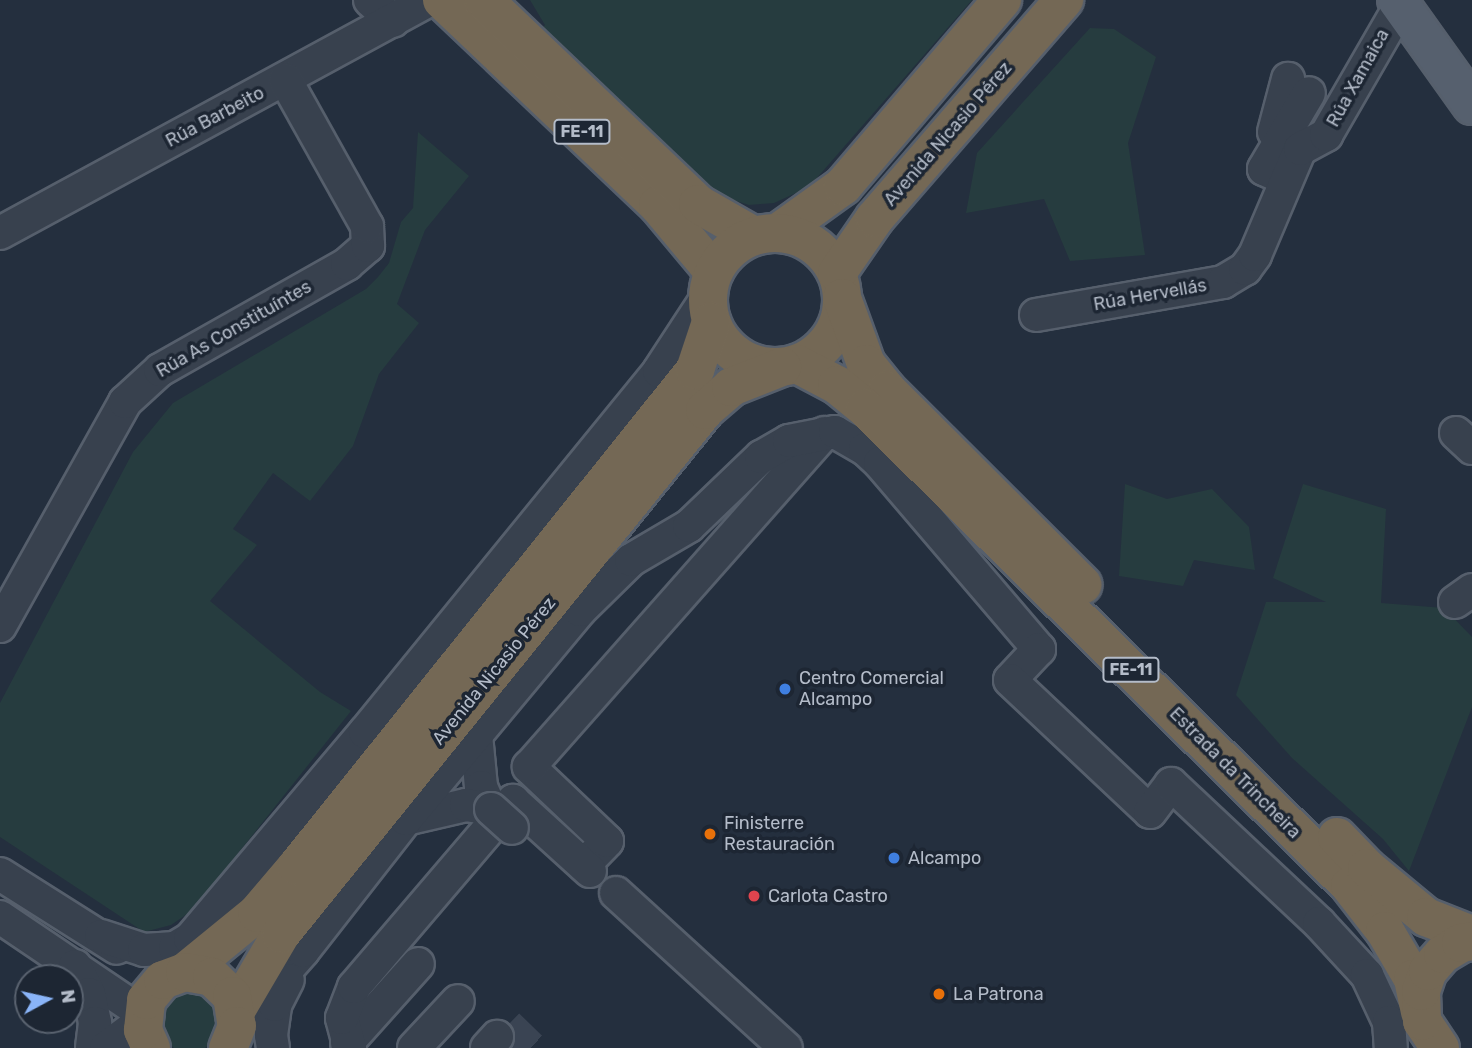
<!DOCTYPE html>
<html>
<head>
<meta charset="utf-8">
<style>
	body { margin:0 }
	#map { position:relative; width:1472px; height:1048px; overflow:hidden; background:#242f3e; font-family:Rubik,sans-serif }
	div>[style] { position:absolute }
	.green>* { inset:0; background:#263c3f }
	.minor-tunnel>* { height:32px; margin-top:-16px; transform-origin:0; background:repeating-linear-gradient(90deg,#3a4453 0 32px,transparent 0 48px) }
	.roads { filter:drop-shadow(2px 0 #565f6c) drop-shadow(-2px 0 #565f6c) drop-shadow(0 2px #565f6c) drop-shadow(0 -2px #565f6c) }
	.minor>* { height:32px; margin:-16px; padding:0 16px; transform-origin:16px; border-radius:16px; background:#38414e }
	.major>* { height:38px; margin:-19px; padding:0 19px; transform-origin:19px; border-radius:19px; background:#56606e }
	.highway>* { height:38px; margin:-19px; padding:0 19px; transform-origin:19px; border-radius:19px; background:#746855 }
	.highway>.ring { margin:-19px; padding:0; box-sizing:content-box; background:none; border:38px solid #746855; border-radius:50% }
	.bridges { filter:drop-shadow(2px 0 #565f6c) drop-shadow(-2px 0 #565f6c) drop-shadow(0 2px #565f6c) drop-shadow(0 -2px #565f6c) }
	.minor-bridge>* { height:32px; margin:-16px; padding:0 16px; transform-origin:16px; border-radius:16px; background:#38414e }
	.dots>* { width:19px; height:19px; translate:-50% -50%; box-sizing:border-box; border:4px solid #1d2633; border-radius:50% }
	span { translate:-50% -50%; white-space:nowrap; text-align:center; line-height:1.15; -webkit-text-stroke:7px #1d2633; paint-order:stroke }
	.shield-label span { padding:2px 5px; background:#1d2633; border:2px solid; border-radius:5px; -webkit-text-stroke-width:0 }
	.shield-label { font-size:16px; color:#b4bcc9; font-weight:700 }
	.street-label { font-size:18px; color:#b4bcc9 }
	.poi-label { font-size:18px; color:#b4bcc9 }
	.left { translate:0 -50%; text-align:left }
	.north { position:absolute; left:14px; top:964px; width:70px; height:70px; box-sizing:border-box; background:#1d2633; border:2px solid #59626f; border-radius:50%; rotate:82deg; font-size:19px; font-weight:700; line-height:28px; text-align:center; color:#b4bcc9 }
	.north::after { content:''; display:block; margin:auto; width:24px; height:32px; background:#8ab4f8; clip-path:polygon(50% 0,100% 100%,50% 72%,0 100%) }
</style>
</head>
<body>
<div id="map">
	<div class="green">
		<div style="clip-path:polygon(530px 0,972px 0,809px 187px,774px 203px,749px 205px,714px 194px,539px 31px,545px 25px)"></div>
		<div style="clip-path:polygon(1090px 28px,1114px 29px,1156px 57px,1128px 143px,1145px 255px,1070px 261px,1044px 199px,966px 213px,977px 153px)"></div>
		<div style="clip-path:polygon(418px 132px,469px 176px,425px 230px,397px 304px,419px 323px,379px 374px,353px 446px,310px 501px,273px 473px,233px 529px,257px 545px,210px 601px,320px 692px,351px 711px,193px 910px,171px 925px,144px 932px,0 837px,0 703px,133px 452px,173px 403px,366px 289px,378px 277px,389px 263px,401px 222px,413px 208px)"></div>
		<div style="clip-path:polygon(1125px 484px,1167px 499px,1212px 489px,1249px 527px,1255px 570px,1194px 560px,1183px 586px,1119px 576px)"></div>
		<div style="clip-path:polygon(1303px 484px,1386px 509px,1381px 603px,1444px 608px,1472px 637px,1472px 707px,1409px 871px,1383px 839px,1292px 758px,1236px 695px,1266px 602px,1326px 602px,1273px 578px)"></div>
		<div style="clip-path:polygon(198px 986px,222px 1012px,213px 1042px,205px 1048px,174px 1048px,166px 1042px,156px 1013px,165px 996px)"></div>
	</div>
	<div class="minor-tunnel">
		<div style="left:508px;top:1025px;width:33px;rotate:44deg"></div>
	</div>
	<div class="roads">
		<div class="minor">
			<div style="left:370px;top:0;width:31px;rotate:42deg"></div>
			<div style="left:1274px;top:132px;width:55px;rotate:-75.2deg"></div>
			<div style="left:1286px;top:179px;width:24px;rotate:-156deg"></div>
			<div style="left:1264px;top:169px;width:88px;rotate:-59.4deg"></div>
			<div style="left:0;top:233px;width:489px;rotate:-28.5deg"></div>
			<div style="left:1036px;top:315px;width:190px;rotate:-10deg"></div>
			<div style="left:1223px;top:282px;width:26px;rotate:-31deg"></div>
			<div style="left:1245px;top:269px;width:17px;rotate:-54deg"></div>
			<div style="left:1255px;top:255px;width:115px;rotate:-67deg"></div>
			<div style="left:1300px;top:149px;width:30px;rotate:-28deg"></div>
			<div style="left:1326px;top:135px;width:150px;rotate:-60deg"></div>
			<div style="left:1456px;top:433px;width:22px;rotate:43deg"></div>
			<div style="left:1455px;top:602px;width:21px;rotate:-35deg"></div>
			<div style="left:0;top:626px;width:257px;rotate:-60.8deg"></div>
			<div style="left:125px;top:402px;width:47px;rotate:-42.4deg"></div>
			<div style="left:160px;top:370px;width:215px;rotate:-29.5deg"></div>
			<div style="left:347px;top:264px;width:28px;rotate:-41deg"></div>
			<div style="left:368px;top:246px;width:20px;rotate:-93deg"></div>
			<div style="left:367px;top:226px;width:168px;rotate:-119.2deg"></div>
			<div style="left:476px;top:735px;width:52px;rotate:84.5deg"></div>
			<div style="left:481px;top:787px;width:24px;rotate:66deg"></div>
			<div style="left:406px;top:819px;width:62px;rotate:-13.1deg"></div>
			<div style="left:466px;top:805px;width:25px;rotate:9deg"></div>
			<div style="left:584px;top:865px;width:33px;rotate:-46deg"></div>
			<div style="left:607px;top:841px;width:108px;rotate:-136.5deg"></div>
			<div style="left:529px;top:767px;width:446px;rotate:-48.5deg"></div>
			<div style="left:0;top:874px;width:138px;rotate:32.3deg"></div>
			<div style="left:616px;top:893px;width:230px;rotate:42.4deg"></div>
			<div style="left:0;top:917px;width:171px;rotate:34.1deg"></div>
			<div style="left:101px;top:936px;width:45px;rotate:18deg"></div>
			<div style="left:144px;top:950px;width:31px;rotate:-4deg"></div>
			<div style="left:175px;top:948px;width:17px;rotate:-31deg"></div>
			<div style="left:190px;top:939px;width:271px;rotate:-49.8deg"></div>
			<div style="left:365px;top:732px;width:466px;rotate:-50.8deg"></div>
			<div style="left:659px;top:371px;width:90px;rotate:-56.8deg"></div>
			<div style="left:75px;top:966px;width:31px;rotate:63deg"></div>
			<div style="left:89px;top:994px;width:30px;rotate:78deg"></div>
			<div style="left:95px;top:1023px;width:25px;rotate:97deg"></div>
			<div style="left:245px;top:1017px;width:88px;rotate:-48.7deg"></div>
			<div style="left:303px;top:951px;width:167px;rotate:-52deg"></div>
			<div style="left:406px;top:819px;width:272px;rotate:-50.2deg"></div>
			<div style="left:580px;top:610px;width:71px;rotate:-44.4deg"></div>
			<div style="left:631px;top:560px;width:67px;rotate:-30.4deg"></div>
			<div style="left:689px;top:526px;width:100px;rotate:-43.8deg"></div>
			<div style="left:761px;top:457px;width:32px;rotate:-30deg"></div>
			<div style="left:789px;top:441px;width:47px;rotate:-11.1deg"></div>
			<div style="left:835px;top:432px;width:34px;rotate:30deg"></div>
			<div style="left:865px;top:449px;width:21px;rotate:43deg"></div>
			<div style="left:880px;top:463px;width:245px;rotate:49.5deg"></div>
			<div style="left:1039px;top:649px;width:42px;rotate:133.1deg"></div>
			<div style="left:1010px;top:680px;width:192px;rotate:43.3deg"></div>
			<div style="left:1150px;top:812px;width:35px;rotate:-53deg"></div>
			<div style="left:1171px;top:784px;width:203px;rotate:43.2deg"></div>
			<div style="left:1319px;top:923px;width:71px;rotate:47.3deg"></div>
			<div style="left:1367px;top:975px;width:52px;rotate:64.9deg"></div>
			<div style="left:1389px;top:1022px;width:26px;rotate:86deg"></div>
			<div style="left:347px;top:1043px;width:106px;rotate:-48.1deg"></div>
			<div style="left:106px;top:1048px;width:45px;rotate:-36.9deg"></div>
			<div style="left:273px;top:1048px;width:13px;rotate:-99deg"></div>
			<div style="left:271px;top:1035px;width:30px;rotate:-82deg"></div>
			<div style="left:275px;top:1005px;width:28px;rotate:-63deg"></div>
			<div style="left:350px;top:1048px;width:31px;rotate:-105deg"></div>
			<div style="left:342px;top:1018px;width:33px;rotate:-69deg"></div>
			<div style="left:354px;top:987px;width:245px;rotate:-49.5deg"></div>
			<div style="left:513px;top:801px;width:104px;rotate:42.3deg"></div>
			<div style="left:414px;top:1048px;width:64px;rotate:-46.9deg"></div>
			<div style="left:487px;top:1048px;width:15px;rotate:-48deg"></div>
		</div>
		<div class="major">
			<div style="left:1397px;top:0;width:129px;rotate:54.5deg"></div>
		</div>
		<div class="highway">
			<div style="left:442px;top:0;width:298px;rotate:43.5deg"></div>
			<div style="left:658px;top:205px;width:87px;rotate:50.1deg"></div>
			<div style="left:484px;top:0;width:296px;rotate:43.6deg"></div>
			<div style="left:698px;top:204px;width:64px;rotate:29.7deg"></div>
			<div style="left:779px;top:232px;width:79px;rotate:-35.7deg"></div>
			<div style="left:843px;top:186px;width:245px;rotate:-49.5deg"></div>
			<div class="ring" style="left:708px;top:233px;width:96px;height:96px"></div>
			<div style="left:837px;top:273px;width:67px;rotate:-55.4deg"></div>
			<div style="left:875px;top:218px;width:289px;rotate:-49.1deg"></div>
			<div style="left:842px;top:298px;width:70px;rotate:70deg"></div>
			<div style="left:866px;top:364px;width:33px;rotate:51deg"></div>
			<div style="left:887px;top:390px;width:276px;rotate:44.9deg"></div>
			<div style="left:797px;top:364px;width:45px;rotate:27.7deg"></div>
			<div style="left:837px;top:385px;width:36px;rotate:39deg"></div>
			<div style="left:865px;top:408px;width:681px;rotate:44.58deg"></div>
			<div style="left:1350px;top:886px;width:57px;rotate:52.1deg"></div>
			<div style="left:1385px;top:931px;width:56px;rotate:59.7deg"></div>
			<div style="left:1413px;top:979px;width:34px;rotate:78deg"></div>
			<div style="left:1337px;top:837px;width:43px;rotate:45.9deg"></div>
			<div style="left:1367px;top:868px;width:77px;rotate:39.7deg"></div>
			<div style="left:1426px;top:917px;width:49px;rotate:21.4deg"></div>
			<div style="left:185px;top:972px;width:93px;rotate:-39.3deg"></div>
			<div style="left:257px;top:913px;width:62px;rotate:-49.6deg"></div>
			<div style="left:297px;top:866px;width:636px;rotate:-51.26deg"></div>
			<div style="left:695px;top:370px;width:51px;rotate:-71.6deg"></div>
			<div style="left:237px;top:1009px;width:87px;rotate:-59.6deg"></div>
			<div style="left:281px;top:934px;width:674px;rotate:-51.02deg"></div>
			<div style="left:705px;top:410px;width:35px;rotate:-41deg"></div>
			<div style="left:731px;top:387px;width:55px;rotate:-21.4deg"></div>
			<div style="left:151px;top:1048px;width:20px;rotate:-114deg"></div>
			<div style="left:143px;top:1030px;width:30px;rotate:-84deg"></div>
			<div style="left:146px;top:1000px;width:26px;rotate:-50deg"></div>
			<div style="left:163px;top:980px;width:23px;rotate:-20deg"></div>
			<div style="left:185px;top:972px;width:27px;rotate:10deg"></div>
			<div style="left:212px;top:977px;width:28px;rotate:44deg"></div>
			<div style="left:232px;top:996px;width:30px;rotate:81deg"></div>
			<div style="left:237px;top:1026px;width:24px;rotate:112deg"></div>
			<div style="left:1440px;top:1048px;width:32px;rotate:-124deg"></div>
			<div style="left:1422px;top:1021px;width:30px;rotate:-92deg"></div>
			<div style="left:1421px;top:991px;width:21px;rotate:-71deg"></div>
			<div style="left:1428px;top:971px;width:23px;rotate:-49deg"></div>
			<div style="left:1443px;top:954px;width:21px;rotate:-31deg"></div>
			<div style="left:1461px;top:943px;width:11px;rotate:-10deg"></div>
		</div>
	</div>
	<div class="bridges">
		<div class="minor-bridge">
			<div style="left:491px;top:809px;width:28px;rotate:42deg"></div>
		</div>
	</div>
	<div class="dots">
		<div style="left:785px;top:689px;background:#3f7fe0"></div>
		<div style="left:710px;top:834px;background:#e8710a"></div>
		<div style="left:894px;top:858px;background:#3f7fe0"></div>
		<div style="left:754px;top:896px;background:#e0444e"></div>
		<div style="left:939px;top:994px;background:#e8710a"></div>
	</div>
	<div class="shield-label">
		<span style="left:582px;top:132px">FE-11</span>
		<span style="left:1131px;top:670px">FE-11</span>
	</div>
	<div class="street-label">
		<span style="left:1358px;top:78px;rotate:-61deg">Rúa Xamaica</span>
		<span style="left:215px;top:117px;rotate:-28deg">Rúa Barbeito</span>
		<span style="left:948px;top:134px;rotate:-49deg">Avenida Nicasio Pérez</span>
		<span style="left:1150px;top:295px;rotate:-10deg">Rúa Hervellás</span>
		<span style="left:234px;top:329px;rotate:-30deg">Rúa As Constituíntes</span>
		<span style="left:494px;top:671px;rotate:-51deg">Avenida Nicasio Pérez</span>
		<span style="left:1235px;top:773px;rotate:45deg">Estrada da Trincheira</span>
	</div>
	<div class="poi-label">
		<span class="left" style="left:799px;top:689px">Centro Comercial<br>Alcampo</span>
		<span class="left" style="left:724px;top:834px">Finisterre<br>Restauración</span>
		<span class="left" style="left:908px;top:858px">Alcampo</span>
		<span class="left" style="left:768px;top:896px">Carlota Castro</span>
		<span class="left" style="left:953px;top:994px">La Patrona</span>
	</div>
	<div class="north">N</div>
</div>
</body>
</html>
